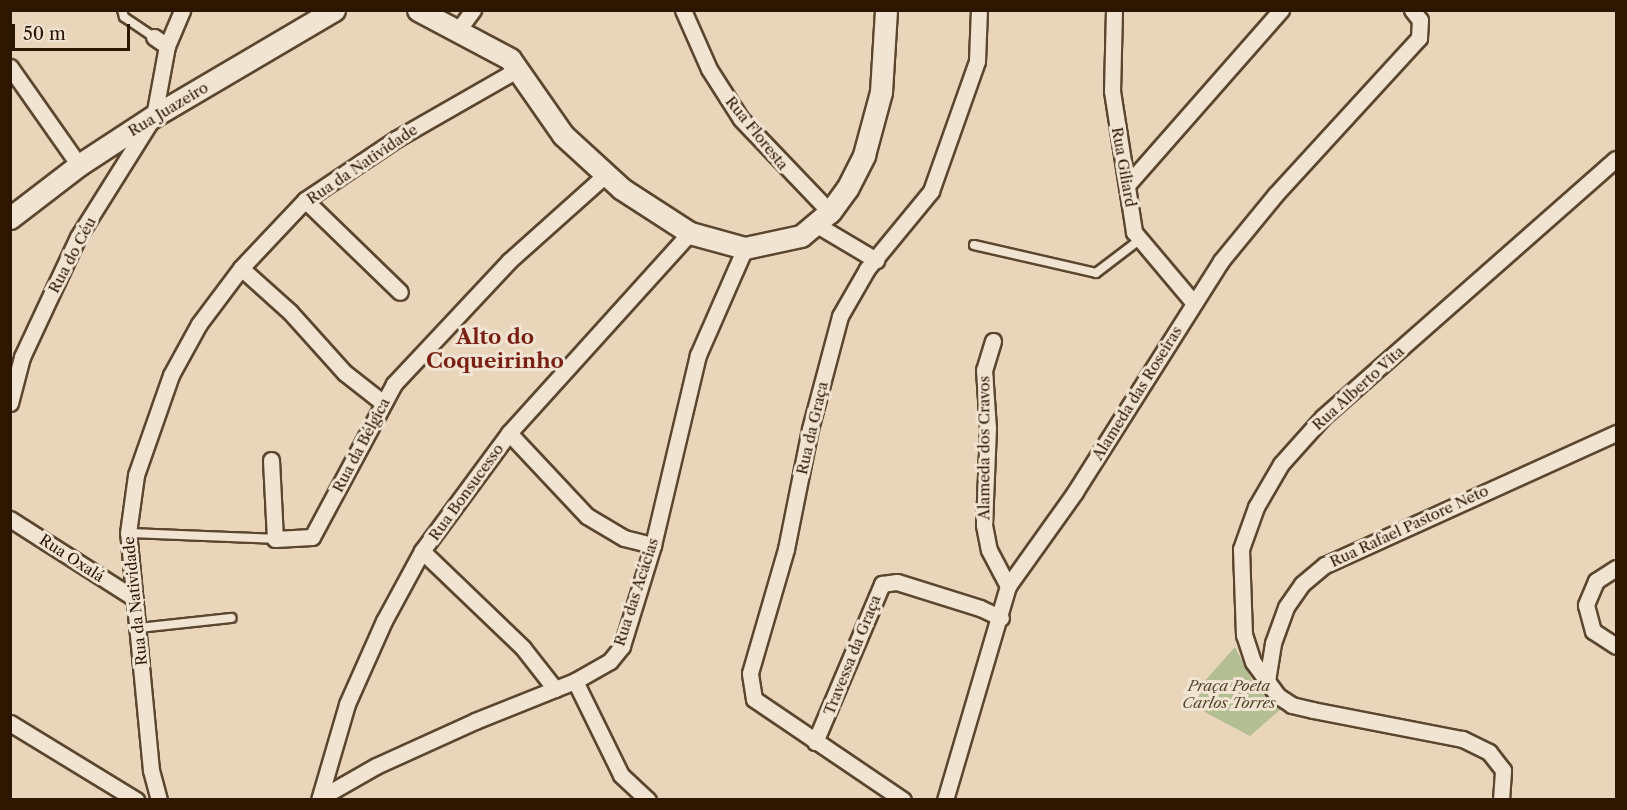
<!DOCTYPE html>
<html>
<head>
<meta charset="utf-8">
<style>
	body { margin:0 }
	#map { position:relative; width:1627px; height:810px; overflow:hidden; background:#e9d5ba; font-family:"Libre Caslon Text",serif }
	div>[style] { position:absolute }
	.green>* { inset:0; background:#b3be93 }
	.roads { filter:drop-shadow(2px 0 #5b462e) drop-shadow(-2px 0 #5b462e) drop-shadow(0 2px #5b462e) drop-shadow(0 -2px #5b462e) }
	.lane>* { height:8px; margin:-4px; padding:0 4px; transform-origin:4px; border-radius:4px; background:#f1e4d2 }
	.street>* { height:15px; margin:-7.5px; padding:0 7.5px; transform-origin:7.5px; border-radius:7.5px; background:#f1e4d2 }
	.secondary>* { height:21px; margin:-10.5px; padding:0 10.5px; transform-origin:10.5px; border-radius:10.5px; background:#f1e4d2 }
	span { translate:-50% -50%; white-space:nowrap; text-align:center; line-height:1.15; -webkit-text-stroke:6px #f1e4d2; paint-order:stroke }
	.street-label { font-size:15px; color:#2c1600 }
	.park-label { font-size:15px; color:#54482c; font-style:italic }
	.district-label { font-size:21px; color:#7a1f14; font-weight:700 }
	.frame { position:absolute; inset:0; border:12px solid #2c1600; pointer-events:none }
	.scale { position:absolute; left:12px; top:24px; width:118px; height:27px; box-sizing:border-box; border:3px solid #2c1600; border-top:0; padding-left:8px; font-size:18px; line-height:21px; white-space:nowrap; color:#2c1600; -webkit-text-stroke:4px #f1e4d2; paint-order:stroke }
</style>
</head>
<body>
<div id="map">
	<div class="green">
		<div style="clip-path:polygon(1235px 647px,1254px 684px,1283px 707px,1250px 736px,1186px 702px)"></div>
	</div>
	<div class="roads">
		<div class="lane">
			<div style="left:122px;top:10px;width:7px;rotate:74deg"></div>
			<div style="left:124px;top:17px;width:36px;rotate:34deg"></div>
			<div style="left:974px;top:245px;width:125px;rotate:12.9deg"></div>
			<div style="left:1096px;top:273px;width:53px;rotate:-37.3deg"></div>
			<div style="left:128px;top:533px;width:147px;rotate:2.3deg"></div>
			<div style="left:138px;top:628px;width:94px;rotate:-6.1deg"></div>
		</div>
		<div class="street">
			<div style="left:683px;top:10px;width:64px;rotate:66.2deg"></div>
			<div style="left:709px;top:69px;width:59px;rotate:57.4deg"></div>
			<div style="left:741px;top:119px;width:129px;rotate:46.3deg"></div>
			<div style="left:1114px;top:10px;width:81px;rotate:91.4deg"></div>
			<div style="left:1112px;top:91px;width:143px;rotate:81.1deg"></div>
			<div style="left:1134px;top:232px;width:92px;rotate:49.9deg"></div>
			<div style="left:459px;top:29px;width:24px;rotate:-54deg"></div>
			<div style="left:154px;top:37px;width:16px;rotate:35deg"></div>
			<div style="left:10px;top:67px;width:120px;rotate:54.9deg"></div>
			<div style="left:1128px;top:184px;width:232px;rotate:-48.7deg"></div>
			<div style="left:305px;top:200px;width:132px;rotate:44.1deg"></div>
			<div style="left:817px;top:225px;width:69px;rotate:30.7deg"></div>
			<div style="left:241px;top:268px;width:66px;rotate:41.9deg"></div>
			<div style="left:290px;top:312px;width:82px;rotate:48deg"></div>
			<div style="left:345px;top:373px;width:47px;rotate:38.1deg"></div>
			<div style="left:993px;top:341px;width:30px;rotate:107deg"></div>
			<div style="left:984px;top:370px;width:58px;rotate:86.1deg"></div>
			<div style="left:988px;top:428px;width:97px;rotate:92.4deg"></div>
			<div style="left:984px;top:525px;width:25px;rotate:79deg"></div>
			<div style="left:989px;top:550px;width:41px;rotate:62.2deg"></div>
			<div style="left:10px;top:403px;width:48px;rotate:-75.4deg"></div>
			<div style="left:22px;top:357px;width:132px;rotate:-65deg"></div>
			<div style="left:78px;top:237px;width:143px;rotate:-57.9deg"></div>
			<div style="left:154px;top:116px;width:71px;rotate:-79.5deg"></div>
			<div style="left:167px;top:46px;width:39px;rotate:-67deg"></div>
			<div style="left:509px;top:433px;width:114px;rotate:46.8deg"></div>
			<div style="left:587px;top:516px;width:43px;rotate:30.7deg"></div>
			<div style="left:624px;top:538px;width:30px;rotate:14deg"></div>
			<div style="left:271px;top:460px;width:79px;rotate:87.1deg"></div>
			<div style="left:275px;top:539px;width:37px;rotate:-3deg"></div>
			<div style="left:312px;top:537px;width:174px;rotate:-61.8deg"></div>
			<div style="left:394px;top:384px;width:168px;rotate:-46.9deg"></div>
			<div style="left:509px;top:261px;width:127px;rotate:-41.8deg"></div>
			<div style="left:10px;top:519px;width:147px;rotate:32.5deg"></div>
			<div style="left:422px;top:551px;width:140px;rotate:43.8deg"></div>
			<div style="left:523px;top:648px;width:52px;rotate:52deg"></div>
			<div style="left:1616px;top:568px;width:24px;rotate:147deg"></div>
			<div style="left:1596px;top:581px;width:26px;rotate:113deg"></div>
			<div style="left:1586px;top:605px;width:27px;rotate:75deg"></div>
			<div style="left:1593px;top:631px;width:27px;rotate:33deg"></div>
			<div style="left:575px;top:681px;width:105px;rotate:63.9deg"></div>
			<div style="left:621px;top:775px;width:37px;rotate:43deg"></div>
			<div style="left:1267px;top:681px;width:38px;rotate:-81deg"></div>
			<div style="left:1273px;top:643px;width:38px;rotate:-70deg"></div>
			<div style="left:1286px;top:607px;width:28px;rotate:-55deg"></div>
			<div style="left:1302px;top:584px;width:30px;rotate:-40deg"></div>
			<div style="left:1325px;top:565px;width:320px;rotate:-24.4deg"></div>
			<div style="left:10px;top:723px;width:148px;rotate:31.4deg"></div>
			<div style="left:815px;top:742px;width:172px;rotate:-67deg"></div>
			<div style="left:882px;top:584px;width:15px;rotate:-8deg"></div>
			<div style="left:897px;top:582px;width:87px;rotate:17.4deg"></div>
			<div style="left:980px;top:608px;width:23px;rotate:25deg"></div>
			<div style="left:320px;top:798px;width:64px;rotate:-29.7deg"></div>
			<div style="left:376px;top:766px;width:109px;rotate:-24.4deg"></div>
			<div style="left:475px;top:721px;width:108px;rotate:-21.8deg"></div>
			<div style="left:575px;top:681px;width:40px;rotate:-29.7deg"></div>
			<div style="left:610px;top:661px;width:19px;rotate:-51deg"></div>
			<div style="left:622px;top:646px;width:106px;rotate:-72.9deg"></div>
			<div style="left:653px;top:545px;width:195px;rotate:-76.7deg"></div>
			<div style="left:698px;top:355px;width:117px;rotate:-66.3deg"></div>
			<div style="left:159px;top:800px;width:31px;rotate:-105deg"></div>
			<div style="left:151px;top:770px;width:238px;rotate:-95.5deg"></div>
			<div style="left:128px;top:533px;width:59px;rotate:-82.1deg"></div>
			<div style="left:136px;top:475px;width:106px;rotate:-70.7deg"></div>
			<div style="left:171px;top:375px;width:58px;rotate:-61.2deg"></div>
			<div style="left:199px;top:324px;width:70px;rotate:-53.1deg"></div>
			<div style="left:241px;top:268px;width:93px;rotate:-46.7deg"></div>
			<div style="left:305px;top:200px;width:110px;rotate:-33.8deg"></div>
			<div style="left:396px;top:139px;width:141px;rotate:-29.8deg"></div>
			<div style="left:319px;top:800px;width:100px;rotate:-73.7deg"></div>
			<div style="left:347px;top:704px;width:91px;rotate:-66deg"></div>
			<div style="left:384px;top:621px;width:80px;rotate:-61.5deg"></div>
			<div style="left:422px;top:551px;width:147px;rotate:-53.6deg"></div>
			<div style="left:509px;top:433px;width:270px;rotate:-47.9deg"></div>
			<div style="left:903px;top:800px;width:180px;rotate:-145.9deg"></div>
			<div style="left:754px;top:699px;width:26px;rotate:-99deg"></div>
			<div style="left:750px;top:673px;width:129px;rotate:-73.8deg"></div>
			<div style="left:786px;top:549px;width:122px;rotate:-78.7deg"></div>
			<div style="left:810px;top:429px;width:117px;rotate:-75.1deg"></div>
			<div style="left:840px;top:316px;width:54px;rotate:-60.1deg"></div>
			<div style="left:867px;top:269px;width:101px;rotate:-50.6deg"></div>
			<div style="left:931px;top:191px;width:138px;rotate:-70.5deg"></div>
			<div style="left:977px;top:61px;width:51px;rotate:-87.8deg"></div>
			<div style="left:945px;top:800px;width:223px;rotate:-73.6deg"></div>
			<div style="left:1008px;top:586px;width:115px;rotate:-54.5deg"></div>
			<div style="left:1075px;top:492px;width:273px;rotate:-57.7deg"></div>
			<div style="left:1221px;top:261px;width:85px;rotate:-50.7deg"></div>
			<div style="left:1275px;top:195px;width:213px;rotate:-47.5deg"></div>
			<div style="left:1419px;top:38px;width:18px;rotate:-87deg"></div>
			<div style="left:1420px;top:20px;width:13px;rotate:-129deg"></div>
			<div style="left:1501px;top:800px;width:30px;rotate:-86deg"></div>
			<div style="left:1503px;top:770px;width:23px;rotate:-128deg"></div>
			<div style="left:1489px;top:752px;width:30px;rotate:-154deg"></div>
			<div style="left:1462px;top:739px;width:152px;rotate:-169deg"></div>
			<div style="left:1313px;top:710px;width:22px;rotate:-167deg"></div>
			<div style="left:1292px;top:705px;width:17px;rotate:-147deg"></div>
			<div style="left:1278px;top:696px;width:42px;rotate:-126.3deg"></div>
			<div style="left:1253px;top:662px;width:28px;rotate:-108deg"></div>
			<div style="left:1244px;top:635px;width:86px;rotate:-92deg"></div>
			<div style="left:1241px;top:549px;width:45px;rotate:-70.3deg"></div>
			<div style="left:1256px;top:507px;width:50px;rotate:-59.8deg"></div>
			<div style="left:1281px;top:464px;width:63px;rotate:-48.2deg"></div>
			<div style="left:1323px;top:417px;width:390px;rotate:-41.4deg"></div>
		</div>
		<div class="secondary">
			<div style="left:418px;top:10px;width:104px;rotate:28deg"></div>
			<div style="left:510px;top:59px;width:93px;rotate:55.1deg"></div>
			<div style="left:563px;top:135px;width:80px;rotate:42.5deg"></div>
			<div style="left:622px;top:189px;width:81px;rotate:32.9deg"></div>
			<div style="left:690px;top:233px;width:57px;rotate:15.3deg"></div>
			<div style="left:745px;top:248px;width:57px;rotate:-12.1deg"></div>
			<div style="left:801px;top:236px;width:38px;rotate:-40deg"></div>
			<div style="left:830px;top:212px;width:29px;rotate:-54deg"></div>
			<div style="left:847px;top:189px;width:38px;rotate:-63deg"></div>
			<div style="left:864px;top:155px;width:65px;rotate:-74.9deg"></div>
			<div style="left:881px;top:92px;width:82px;rotate:-86.5deg"></div>
			<div style="left:10px;top:218px;width:87px;rotate:-37.5deg"></div>
			<div style="left:79px;top:165px;width:90px;rotate:-33.2deg"></div>
			<div style="left:154px;top:116px;width:209px;rotate:-30.5deg"></div>
		</div>
	</div>
	<div class="street-label">
		<span style="left:168px;top:109px;rotate:-31deg">Rua Juazeiro</span>
		<span style="left:757px;top:133px;rotate:51deg">Rua Floresta</span>
		<span style="left:362px;top:164px;rotate:-34deg">Rua da Natividade</span>
		<span style="left:1124px;top:167px;rotate:80deg">Rua Giliard</span>
		<span style="left:72px;top:255px;rotate:-62deg">Rua do Céu</span>
		<span style="left:1358px;top:388px;rotate:-42deg">Rua Alberto Vita</span>
		<span style="left:1137px;top:393px;rotate:-58deg">Alameda das Roseiras</span>
		<span style="left:812px;top:428px;rotate:-77deg">Rua da Graça</span>
		<span style="left:361px;top:445px;rotate:-62deg">Rua da Bélgica</span>
		<span style="left:984px;top:448px;rotate:-90deg">Alameda dos Cravos</span>
		<span style="left:466px;top:492px;rotate:-54deg">Rua Bonsucesso</span>
		<span style="left:1409px;top:526px;rotate:-25deg">Rua Rafael Pastore Neto</span>
		<span style="left:72px;top:558px;rotate:33deg">Rua Oxalá</span>
		<span style="left:636px;top:592px;rotate:-72deg">Rua das Acácias</span>
		<span style="left:135px;top:601px;rotate:-96deg">Rua da Natividade</span>
		<span style="left:852px;top:655px;rotate:-68deg">Travessa da Graça</span>
	</div>
	<div class="park-label">
		<span style="left:1229px;top:694px">Praça Poeta<br>Carlos Torres</span>
	</div>
	<div class="district-label">
		<span style="left:495px;top:349px">Alto do<br>Coqueirinho</span>
	</div>
	<div class="frame"></div>
	<div class="scale">50 m</div>
</div>
</body>
</html>
